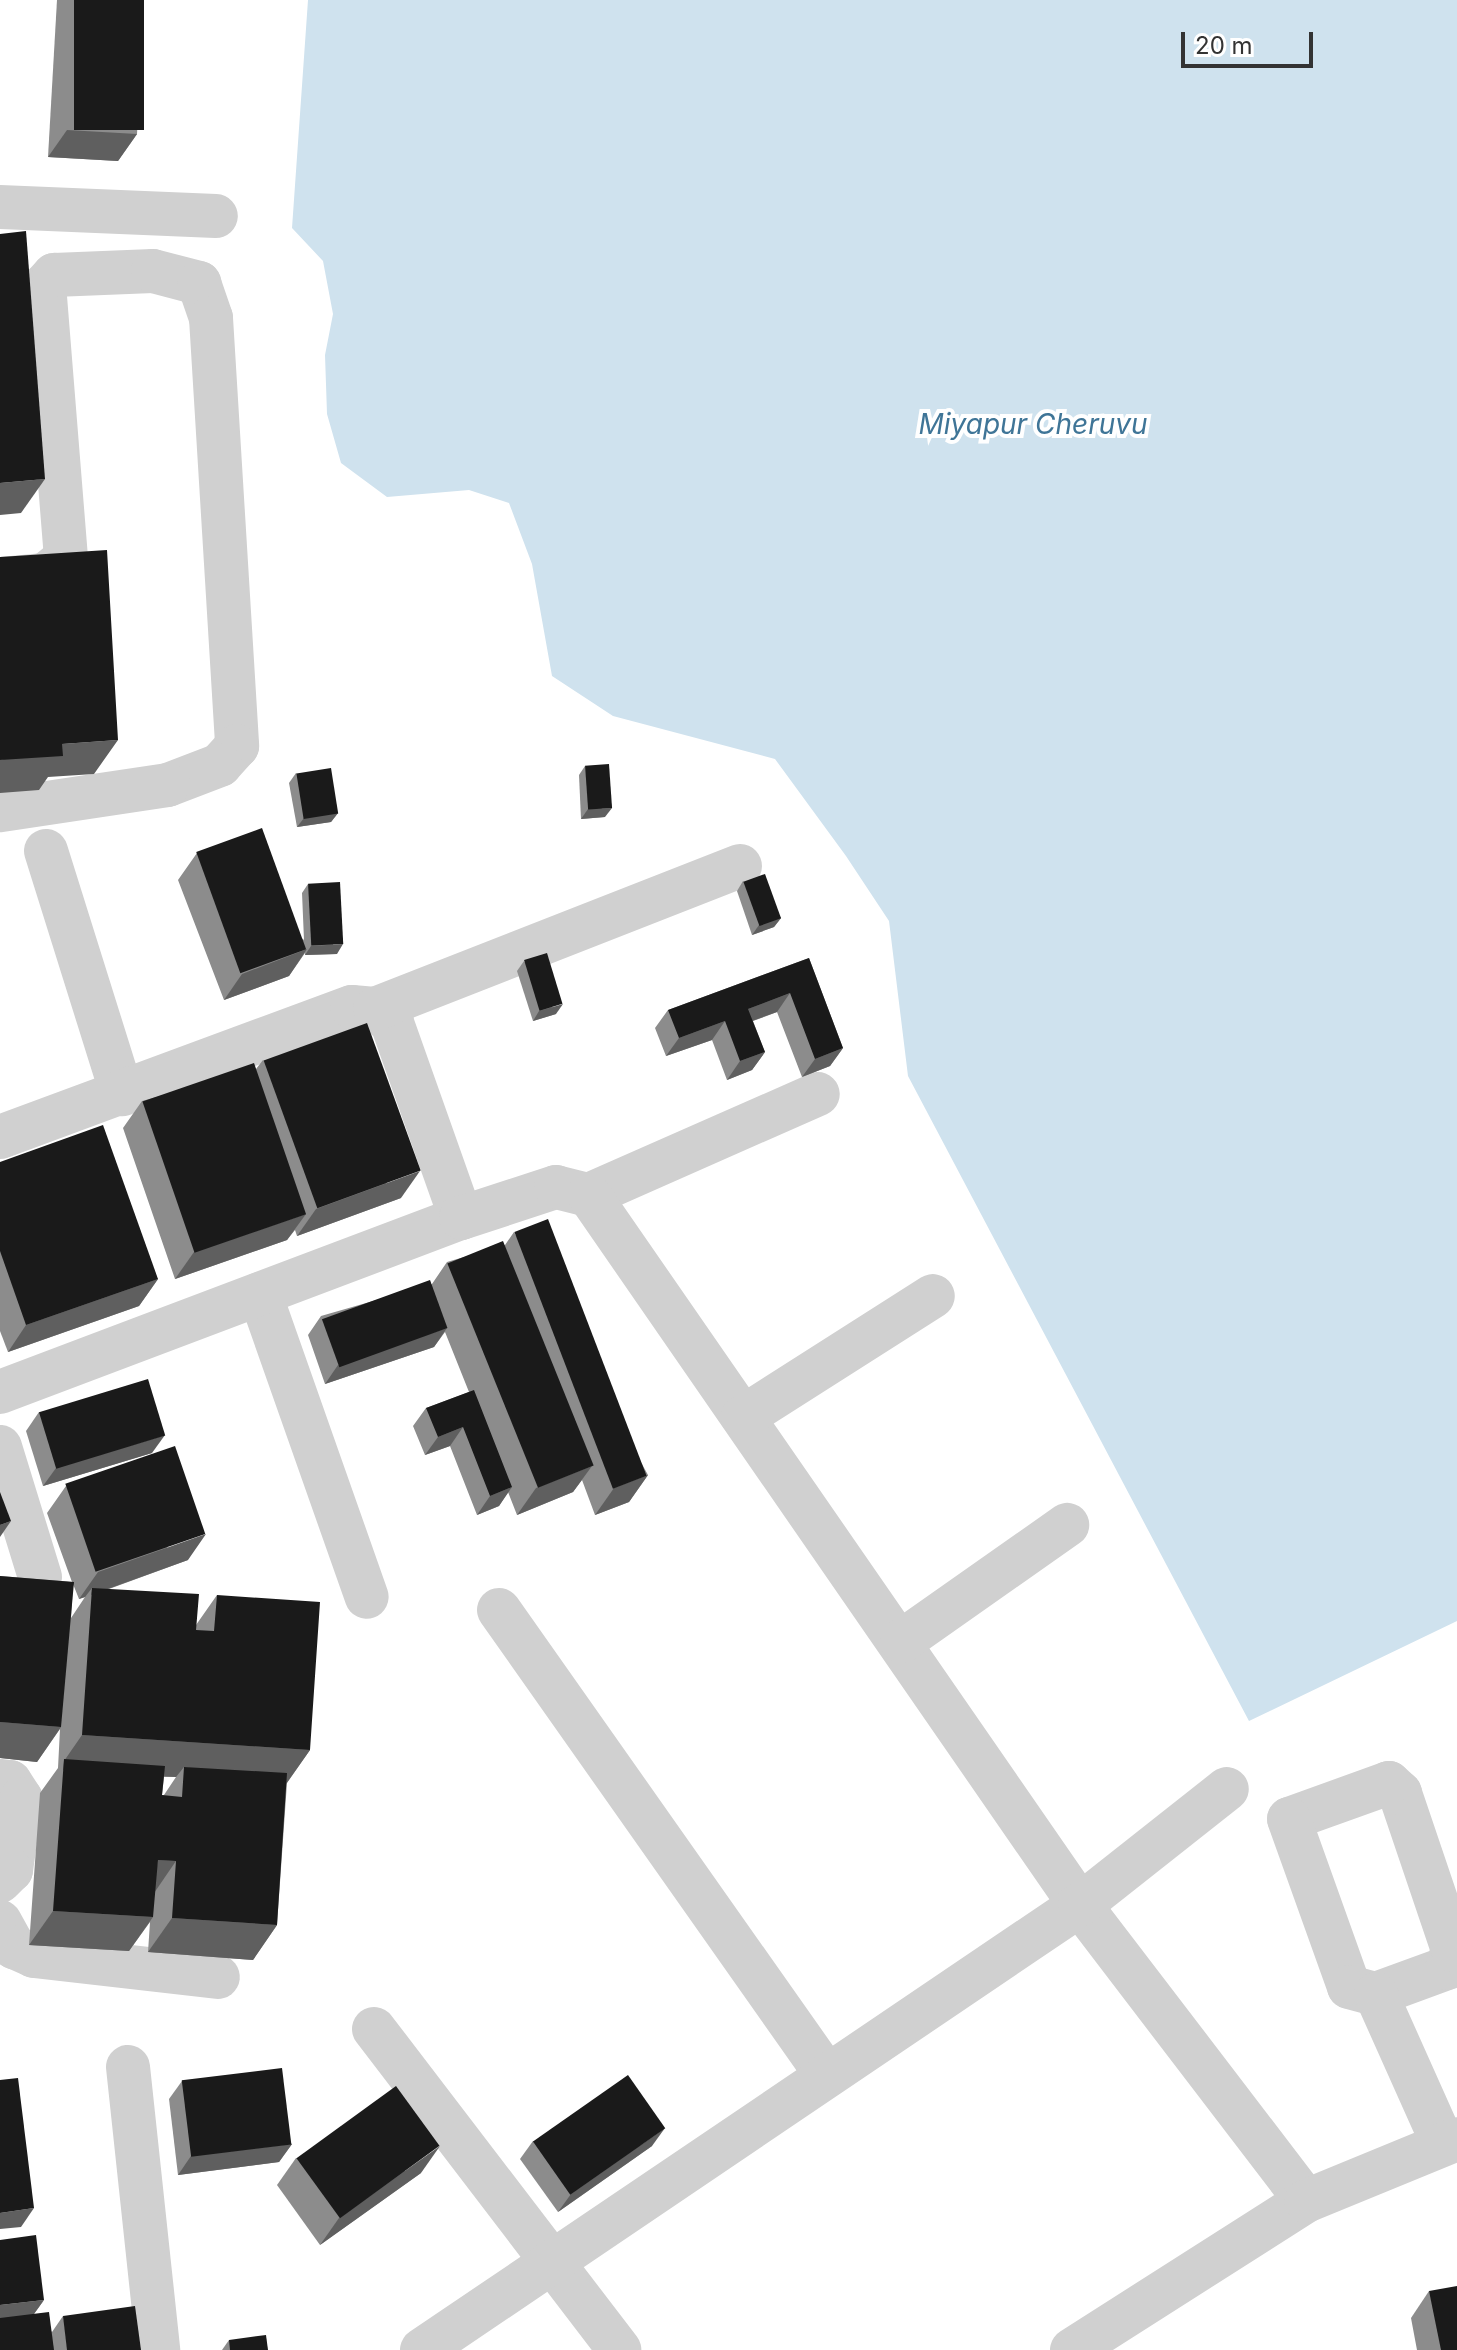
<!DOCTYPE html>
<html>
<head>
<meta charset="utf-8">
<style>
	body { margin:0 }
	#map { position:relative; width:1457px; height:2350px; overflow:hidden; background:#fff; font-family:Inter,sans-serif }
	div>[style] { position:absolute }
	.water>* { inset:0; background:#cfe2ee }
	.minor>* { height:44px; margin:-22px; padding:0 22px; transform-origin:22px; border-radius:22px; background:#d0d0d0 }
	.wall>* { inset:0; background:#8c8c8c }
	.shaded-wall>* { inset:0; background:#5f5f5f }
	.building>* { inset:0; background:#1a1a1a; transform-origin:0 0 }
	span { translate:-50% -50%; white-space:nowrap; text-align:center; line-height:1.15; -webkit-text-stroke:8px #fff; paint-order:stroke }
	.water-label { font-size:28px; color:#3f7597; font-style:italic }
	.scale { position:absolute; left:1181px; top:32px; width:132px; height:36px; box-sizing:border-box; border:4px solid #333; border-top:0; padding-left:10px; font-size:24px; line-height:28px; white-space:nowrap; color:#333; -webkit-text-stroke:6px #fff; paint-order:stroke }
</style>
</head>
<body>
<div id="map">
	<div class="water">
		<div style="clip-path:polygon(308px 0,1457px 0,1457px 1621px,1249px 1721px,908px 1076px,889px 921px,846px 856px,775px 759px,613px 716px,552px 676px,532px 564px,509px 503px,469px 490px,387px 497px,341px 463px,327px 414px,325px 355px,333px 314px,323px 261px,292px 228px)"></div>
	</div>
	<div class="minor">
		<div style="left:0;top:207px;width:216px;rotate:2.4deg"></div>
		<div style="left:0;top:579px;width:45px;rotate:-5.1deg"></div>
		<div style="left:45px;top:575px;width:27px;rotate:-39deg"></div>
		<div style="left:66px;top:558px;width:273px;rotate:-94.6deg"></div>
		<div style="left:44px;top:286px;width:15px;rotate:-48deg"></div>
		<div style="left:54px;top:275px;width:99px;rotate:-2.3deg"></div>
		<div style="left:153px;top:271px;width:48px;rotate:14.6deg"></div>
		<div style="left:199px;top:283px;width:37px;rotate:71deg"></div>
		<div style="left:211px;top:318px;width:429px;rotate:86.5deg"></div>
		<div style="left:237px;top:746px;width:25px;rotate:132deg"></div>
		<div style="left:220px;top:765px;width:56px;rotate:159deg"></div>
		<div style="left:168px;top:785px;width:170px;rotate:171.5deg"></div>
		<div style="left:46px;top:851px;width:255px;rotate:72.6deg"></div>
		<div style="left:375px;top:1009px;width:22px;rotate:39deg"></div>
		<div style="left:392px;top:1023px;width:207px;rotate:70.5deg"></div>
		<div style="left:0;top:1137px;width:375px;rotate:-20.3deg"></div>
		<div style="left:352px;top:1007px;width:23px;rotate:5deg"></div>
		<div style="left:375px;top:1009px;width:392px;rotate:-21.4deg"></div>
		<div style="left:589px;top:1195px;width:250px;rotate:-23.8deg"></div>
		<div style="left:260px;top:1294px;width:321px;rotate:70.6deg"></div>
		<div style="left:0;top:1392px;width:493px;rotate:-20.7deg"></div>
		<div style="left:461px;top:1218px;width:100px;rotate:-18.1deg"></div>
		<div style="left:556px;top:1187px;width:34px;rotate:14deg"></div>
		<div style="left:589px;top:1195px;width:863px;rotate:55.33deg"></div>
		<div style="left:1080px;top:1905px;width:372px;rotate:52.6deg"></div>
		<div style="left:743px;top:1417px;width:225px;rotate:-32.5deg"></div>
		<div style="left:0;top:1447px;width:136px;rotate:72.9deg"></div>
		<div style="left:499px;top:1610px;width:568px;rotate:54.83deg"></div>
		<div style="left:902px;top:1641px;width:202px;rotate:-35.1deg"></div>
		<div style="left:0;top:1781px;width:10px;rotate:6deg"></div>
		<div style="left:10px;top:1782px;width:20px;rotate:57deg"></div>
		<div style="left:21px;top:1799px;width:72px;rotate:98deg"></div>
		<div style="left:11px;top:1870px;width:16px;rotate:135deg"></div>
		<div style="left:0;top:1922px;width:29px;rotate:61deg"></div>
		<div style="left:14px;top:1947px;width:22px;rotate:24deg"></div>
		<div style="left:34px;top:1956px;width:185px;rotate:6.5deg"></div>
		<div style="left:1376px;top:1994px;width:76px;rotate:-20.1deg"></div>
		<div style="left:1447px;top:1968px;width:19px;rotate:-72deg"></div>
		<div style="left:1453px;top:1950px;width:166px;rotate:-108.7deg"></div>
		<div style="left:1400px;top:1793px;width:15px;rotate:-138deg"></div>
		<div style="left:1389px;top:1783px;width:106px;rotate:160.2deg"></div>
		<div style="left:1289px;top:1819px;width:178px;rotate:70.3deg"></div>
		<div style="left:1349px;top:1987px;width:28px;rotate:15deg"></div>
		<div style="left:1376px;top:1994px;width:164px;rotate:65.9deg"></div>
		<div style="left:374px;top:2029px;width:404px;rotate:52.6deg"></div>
		<div style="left:128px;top:2067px;width:285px;rotate:83.9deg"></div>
		<div style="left:422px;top:2350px;width:794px;rotate:-34.07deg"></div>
		<div style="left:1080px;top:1905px;width:187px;rotate:-38.3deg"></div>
		<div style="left:1072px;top:2350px;width:277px;rotate:-32.5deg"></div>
		<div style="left:1306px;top:2201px;width:163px;rotate:-22.3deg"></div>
	</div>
	<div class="wall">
		<div style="clip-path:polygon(57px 0,144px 0,137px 134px,118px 161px,48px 157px)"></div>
		<div style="clip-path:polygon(585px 766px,605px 817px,581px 819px,579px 775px)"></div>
		<div style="clip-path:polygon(296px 773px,338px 813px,331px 822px,297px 827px,289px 783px)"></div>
		<div style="clip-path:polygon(197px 853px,304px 940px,302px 893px,308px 884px,337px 954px,305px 955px,305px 953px,289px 976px,224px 1000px,178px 880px)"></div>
		<div style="clip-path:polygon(743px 881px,781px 918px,774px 927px,752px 935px,737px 891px)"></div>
		<div style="clip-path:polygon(809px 958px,843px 1048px,830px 1066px,802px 1077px,777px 1012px,753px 1021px,765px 1052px,752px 1070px,727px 1080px,712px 1040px,666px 1056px,655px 1028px,668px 1010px)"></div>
		<div style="clip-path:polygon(524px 961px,556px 1014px,533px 1021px,517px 971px)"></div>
		<div style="clip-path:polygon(263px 1060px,401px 1198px,297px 1236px,295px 1230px,287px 1240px,175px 1279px,123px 1128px,142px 1101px,256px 1069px)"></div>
		<div style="clip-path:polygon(0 1162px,158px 1279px,139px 1306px,8px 1352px,0 1331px)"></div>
		<div style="clip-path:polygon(514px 1232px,648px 1475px,629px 1502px,595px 1515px,582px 1480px,573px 1492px,517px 1515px,508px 1492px,499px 1506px,477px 1515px,450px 1446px,425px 1455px,413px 1426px,426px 1408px,469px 1392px,445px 1332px,434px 1347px,325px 1384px,308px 1335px,321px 1316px,432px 1284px,447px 1262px,505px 1245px)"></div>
		<div style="clip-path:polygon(39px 1412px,152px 1453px,43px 1486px,26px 1431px)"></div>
		<div style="clip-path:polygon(evenodd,66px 1486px,188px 1560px,109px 1589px,196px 1625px,217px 1595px,310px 1750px,287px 1783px,277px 1925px,253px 1960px,148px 1952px,150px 1922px,129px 1951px,29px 1945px,40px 1793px,58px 1768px,60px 1729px,37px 1762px,0 1758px,0 1576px,72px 1582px,47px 1513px,66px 1486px,73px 1584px,79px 1599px,85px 1597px,71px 1618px,73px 1584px,66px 1486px,164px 1777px,176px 1777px,164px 1795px,162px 1795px,164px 1777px)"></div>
		<div style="clip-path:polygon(182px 2081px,292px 2144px,279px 2162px,178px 2175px,169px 2099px)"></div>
		<div style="clip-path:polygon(533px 2141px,652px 2146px,558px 2212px,520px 2159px)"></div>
		<div style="clip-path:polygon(296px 2158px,421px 2173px,320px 2245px,277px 2185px)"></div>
		<div style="clip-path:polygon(1429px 2291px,1457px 2350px,1417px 2350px,1411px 2318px)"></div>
		<div style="clip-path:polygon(44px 2300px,34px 2314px,52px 2332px,63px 2316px,141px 2350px,0 2350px)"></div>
		<div style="clip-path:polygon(229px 2340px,268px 2350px,222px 2350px)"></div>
	</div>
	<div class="shaded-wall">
		<div style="clip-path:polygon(67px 130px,137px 134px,118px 161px,48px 157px)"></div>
		<div style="clip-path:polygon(45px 479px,21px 513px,0 515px,0 483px)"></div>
		<div style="clip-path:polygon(118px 740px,94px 774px,48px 777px,39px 790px,0 793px,0 760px,62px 744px)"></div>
		<div style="clip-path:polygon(612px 808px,605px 817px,581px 819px,588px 809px)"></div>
		<div style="clip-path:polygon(338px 813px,331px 822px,297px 827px,304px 818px)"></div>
		<div style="clip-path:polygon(781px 918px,774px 927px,752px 935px,759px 925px)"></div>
		<div style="clip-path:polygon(343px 944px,337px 954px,305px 955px,311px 946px)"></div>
		<div style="clip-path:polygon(307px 949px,289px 976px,224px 1000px,242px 974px)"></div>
		<div style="clip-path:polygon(790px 993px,777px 1012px,735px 1027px,748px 1009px)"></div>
		<div style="clip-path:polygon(563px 1004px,556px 1014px,533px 1021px,539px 1011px)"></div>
		<div style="clip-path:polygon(725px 1021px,712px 1040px,666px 1056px,679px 1038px)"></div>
		<div style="clip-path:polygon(843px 1048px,830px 1066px,802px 1077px,815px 1059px)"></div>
		<div style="clip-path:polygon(765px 1052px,752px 1070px,727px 1080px,740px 1061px)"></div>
		<div style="clip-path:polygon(420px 1171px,401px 1198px,297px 1236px,316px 1209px)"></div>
		<div style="clip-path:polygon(306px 1214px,287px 1240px,175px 1279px,194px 1252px)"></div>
		<div style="clip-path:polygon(158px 1279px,139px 1306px,8px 1352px,26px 1325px)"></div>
		<div style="clip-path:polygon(447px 1328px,434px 1347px,325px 1384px,338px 1365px)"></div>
		<div style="clip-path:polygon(463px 1427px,450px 1446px,425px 1455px,438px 1437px)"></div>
		<div style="clip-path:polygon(165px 1435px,152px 1453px,43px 1486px,56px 1468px)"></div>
		<div style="clip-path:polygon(592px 1466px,573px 1492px,517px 1515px,536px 1488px)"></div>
		<div style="clip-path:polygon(648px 1475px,629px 1502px,595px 1515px,614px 1488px)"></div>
		<div style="clip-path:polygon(512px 1487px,499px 1506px,477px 1515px,490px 1496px)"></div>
		<div style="clip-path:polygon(11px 1521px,0 1537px,0 1525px)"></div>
		<div style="clip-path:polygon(206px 1534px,188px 1560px,91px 1595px,92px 1588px,85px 1597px,79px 1599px,98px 1572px)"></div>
		<div style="clip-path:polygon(0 1722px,61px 1727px,37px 1762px,0 1758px)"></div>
		<div style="clip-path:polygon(82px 1735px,310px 1750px,286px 1784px,184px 1767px,176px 1777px,63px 1770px,64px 1761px)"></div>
		<div style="clip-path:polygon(158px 1860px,176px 1861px,152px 1896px)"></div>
		<div style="clip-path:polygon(53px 1911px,153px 1917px,129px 1951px,29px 1945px)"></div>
		<div style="clip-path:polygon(172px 1918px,277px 1925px,253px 1960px,148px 1952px)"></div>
		<div style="clip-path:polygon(665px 2128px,652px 2146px,558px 2212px,571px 2194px)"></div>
		<div style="clip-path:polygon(292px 2144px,279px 2162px,178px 2175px,191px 2156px)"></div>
		<div style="clip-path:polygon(440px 2146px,421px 2173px,320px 2245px,339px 2218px)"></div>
		<div style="clip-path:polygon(34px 2208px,21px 2227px,0 2229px,0 2213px)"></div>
		<div style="clip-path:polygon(44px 2300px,31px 2318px,0 2322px,0 2305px)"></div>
	</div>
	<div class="building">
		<div style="left:74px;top:0;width:70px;height:130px"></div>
		<div style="clip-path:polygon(26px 231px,45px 479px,0 483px,0 234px)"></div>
		<div style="clip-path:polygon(107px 550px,118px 740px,62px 744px,63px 756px,0 760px,0 557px)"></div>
		<div style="left:609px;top:764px;width:44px;height:24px;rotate:86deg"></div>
		<div style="left:331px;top:768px;width:46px;height:35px;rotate:81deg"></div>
		<div style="left:262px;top:828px;width:129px;height:70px;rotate:70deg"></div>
		<div style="left:765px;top:874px;width:47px;height:23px;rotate:70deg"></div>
		<div style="left:340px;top:882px;width:62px;height:32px;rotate:87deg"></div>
		<div style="left:547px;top:953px;width:53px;height:24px;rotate:73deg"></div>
		<div style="clip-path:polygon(809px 958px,843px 1048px,815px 1059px,790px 993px,748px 1009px,765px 1052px,740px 1061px,725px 1021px,679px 1038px,668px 1010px)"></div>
		<div style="left:367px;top:1023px;width:157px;height:110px;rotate:70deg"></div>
		<div style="left:254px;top:1063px;width:160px;height:118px;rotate:71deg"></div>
		<div style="clip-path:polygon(103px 1125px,158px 1279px,26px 1325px,0 1251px,0 1162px)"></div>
		<div style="left:548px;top:1219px;width:275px;height:36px;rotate:69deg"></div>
		<div style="left:503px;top:1241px;width:242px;height:60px;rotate:68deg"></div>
		<div style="left:430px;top:1280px;width:51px;height:115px;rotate:70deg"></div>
		<div style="left:148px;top:1379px;width:59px;height:114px;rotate:73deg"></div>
		<div style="clip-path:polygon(474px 1390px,512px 1487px,490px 1496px,463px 1427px,438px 1437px,426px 1408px)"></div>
		<div style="left:175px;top:1446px;width:93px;height:116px;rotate:71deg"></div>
		<div style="clip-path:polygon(0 1492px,11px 1521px,0 1525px)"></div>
		<div style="clip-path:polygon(0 1576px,74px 1582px,61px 1727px,0 1722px)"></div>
		<div style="clip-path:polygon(92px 1588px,199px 1594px,196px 1630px,214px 1631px,217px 1595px,320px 1602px,310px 1750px,82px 1735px)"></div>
		<div style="clip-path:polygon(64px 1759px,165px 1766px,162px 1795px,182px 1797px,184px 1767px,287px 1773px,277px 1925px,172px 1918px,176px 1861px,158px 1860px,153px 1917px,53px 1911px)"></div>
		<div style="left:282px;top:2068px;width:77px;height:101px;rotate:83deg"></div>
		<div style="left:628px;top:2075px;width:65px;height:116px;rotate:55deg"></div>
		<div style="clip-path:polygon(18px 2078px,34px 2208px,0 2213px,0 2080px)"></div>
		<div style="left:396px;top:2086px;width:74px;height:123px;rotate:54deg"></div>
		<div style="clip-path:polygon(36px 2235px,44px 2300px,0 2305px,0 2240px)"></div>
		<div style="clip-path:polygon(1457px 2286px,1457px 2350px,1441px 2350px,1429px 2291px)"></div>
		<div style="clip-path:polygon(135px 2306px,141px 2350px,67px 2350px,63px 2316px)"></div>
		<div style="clip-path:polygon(49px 2312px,54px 2350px,0 2350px,0 2318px)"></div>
		<div style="clip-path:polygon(266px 2335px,268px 2350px,230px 2350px,229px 2340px)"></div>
	</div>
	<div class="water-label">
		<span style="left:1033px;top:424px">Miyapur Cheruvu</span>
	</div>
	<div class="scale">20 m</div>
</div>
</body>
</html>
